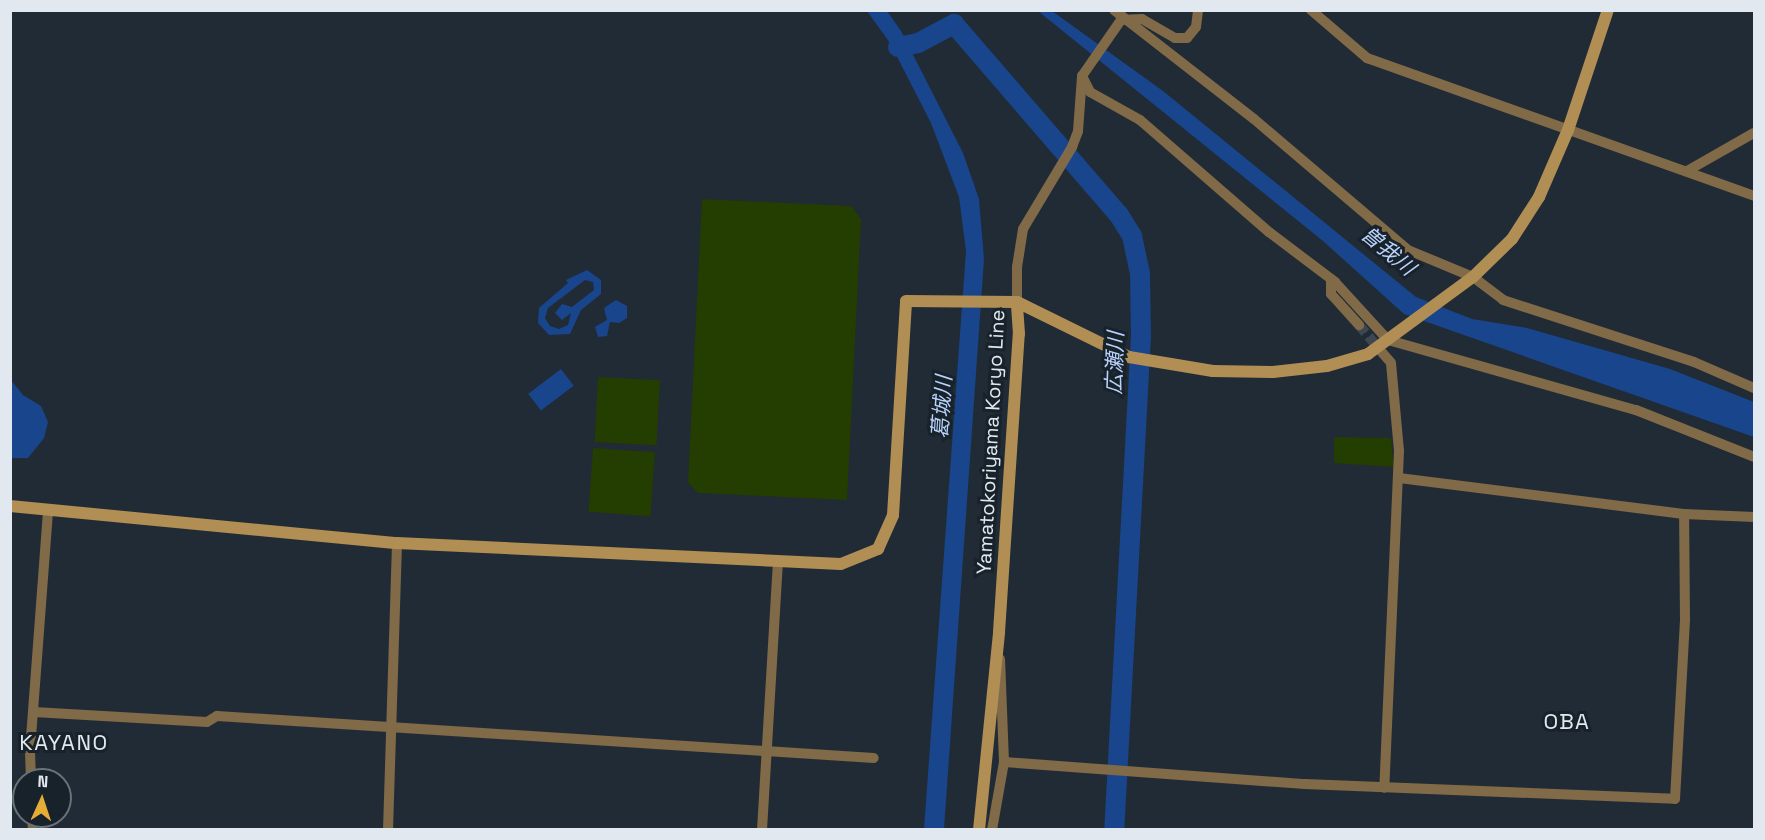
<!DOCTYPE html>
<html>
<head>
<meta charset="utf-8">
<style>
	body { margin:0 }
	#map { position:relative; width:1765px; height:840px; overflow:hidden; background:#212b35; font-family:"Space Grotesk","Noto Sans JP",sans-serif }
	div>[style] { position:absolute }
	.green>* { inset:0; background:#243d00; transform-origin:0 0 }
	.water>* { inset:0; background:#18458c; transform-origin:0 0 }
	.river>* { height:20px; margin:-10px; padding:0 10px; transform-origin:10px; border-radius:10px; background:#18458c }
	.street-tunnel>* { height:10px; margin-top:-5px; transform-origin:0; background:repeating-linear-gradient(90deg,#3e4751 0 10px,transparent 0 15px) }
	.street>* { height:10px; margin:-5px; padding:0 5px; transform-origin:5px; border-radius:5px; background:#806a47 }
	.secondary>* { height:12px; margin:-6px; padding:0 6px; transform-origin:6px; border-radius:6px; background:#b18e54 }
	span { translate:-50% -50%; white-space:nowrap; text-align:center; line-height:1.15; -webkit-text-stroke:6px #18222b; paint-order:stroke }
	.street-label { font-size:20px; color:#e2e8ef }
	.water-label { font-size:21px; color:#b9d2fb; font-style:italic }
	.quarter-label { font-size:22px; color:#e2e8ef; letter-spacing:1.5px }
	.frame { position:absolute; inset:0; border:12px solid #e2e8ef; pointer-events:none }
	.north { position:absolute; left:12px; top:768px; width:60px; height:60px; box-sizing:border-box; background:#18222b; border:2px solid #697179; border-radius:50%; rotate:3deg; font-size:16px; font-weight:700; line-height:24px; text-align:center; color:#e2e8ef }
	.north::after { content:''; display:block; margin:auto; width:21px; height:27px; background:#e5ad36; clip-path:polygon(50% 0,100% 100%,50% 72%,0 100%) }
</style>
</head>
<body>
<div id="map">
	<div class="green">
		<div style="clip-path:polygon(702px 199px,851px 206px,861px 219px,847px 500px,698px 493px,688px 482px)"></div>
		<div style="left:598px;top:377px;width:62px;height:65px;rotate:3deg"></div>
		<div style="clip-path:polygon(1334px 437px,1391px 438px,1394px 467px,1334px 463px)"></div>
		<div style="left:593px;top:448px;width:62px;height:64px;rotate:4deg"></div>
	</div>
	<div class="water">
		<div style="clip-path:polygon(867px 11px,887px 11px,901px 31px,963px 153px,979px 199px,984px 259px,944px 829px,924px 829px,966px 251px,959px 197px,931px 123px,890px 43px)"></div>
		<div style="clip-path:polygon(1038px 11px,1052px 11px,1163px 91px,1416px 297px,1472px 319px,1527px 328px,1670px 369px,1754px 402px,1754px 437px,1404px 314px,1323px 241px)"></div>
		<div style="clip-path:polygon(evenodd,587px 270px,601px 280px,601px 294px,581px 310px,570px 334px,549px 335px,538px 323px,539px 308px,568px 283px,566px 280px,587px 270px,585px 280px,593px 282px,594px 290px,572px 307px,562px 304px,555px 313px,562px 320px,571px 313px,568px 325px,559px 329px,550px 326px,545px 318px,548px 308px,585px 280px)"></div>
		<div style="clip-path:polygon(616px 300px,627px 306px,627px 318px,619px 323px,610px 322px,607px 336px,598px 337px,595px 327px,607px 320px,604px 308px)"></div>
		<div style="left:561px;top:369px;width:21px;height:41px;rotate:53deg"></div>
		<div style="clip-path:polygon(10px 379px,23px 395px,41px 406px,48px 422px,44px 438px,28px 458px,11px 458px)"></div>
	</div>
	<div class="river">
		<div style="left:898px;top:47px;width:20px;rotate:-11deg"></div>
		<div style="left:918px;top:43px;width:41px;rotate:-27.8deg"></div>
		<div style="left:954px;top:24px;width:252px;rotate:49.2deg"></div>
		<div style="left:1119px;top:215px;width:25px;rotate:58deg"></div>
		<div style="left:1132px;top:236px;width:39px;rotate:78deg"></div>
		<div style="left:1140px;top:274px;width:62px;rotate:89.1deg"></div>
		<div style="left:1141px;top:336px;width:495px;rotate:93.1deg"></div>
	</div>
	<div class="street-tunnel">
		<div style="left:1359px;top:325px;width:31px;rotate:50deg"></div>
	</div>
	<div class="street">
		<div style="left:1114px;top:10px;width:177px;rotate:37.9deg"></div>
		<div style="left:1254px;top:119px;width:202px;rotate:40.4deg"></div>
		<div style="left:1408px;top:250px;width:70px;rotate:22.6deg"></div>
		<div style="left:1473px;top:277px;width:38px;rotate:37deg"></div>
		<div style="left:1503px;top:300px;width:201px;rotate:18deg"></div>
		<div style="left:1694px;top:362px;width:65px;rotate:23.4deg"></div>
		<div style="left:1311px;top:10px;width:74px;rotate:40.6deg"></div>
		<div style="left:1367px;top:58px;width:411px;rotate:19.6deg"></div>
		<div style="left:1082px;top:76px;width:18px;rotate:63deg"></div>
		<div style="left:1090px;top:92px;width:57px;rotate:29.2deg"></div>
		<div style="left:1140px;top:120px;width:171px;rotate:41deg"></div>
		<div style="left:1269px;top:232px;width:83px;rotate:37.1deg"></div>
		<div style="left:1335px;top:282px;width:79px;rotate:47.6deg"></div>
		<div style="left:1388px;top:340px;width:258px;rotate:15.8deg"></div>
		<div style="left:1636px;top:410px;width:127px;rotate:21.7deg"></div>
		<div style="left:1687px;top:171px;width:77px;rotate:-29.6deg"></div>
		<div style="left:1331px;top:279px;width:15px;rotate:90deg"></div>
		<div style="left:1331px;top:294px;width:42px;rotate:47.9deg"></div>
		<div style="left:1017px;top:302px;width:35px;rotate:-90deg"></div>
		<div style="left:1017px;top:267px;width:38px;rotate:-81deg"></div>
		<div style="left:1023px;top:229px;width:96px;rotate:-59.1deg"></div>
		<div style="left:1072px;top:147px;width:17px;rotate:-69deg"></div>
		<div style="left:1078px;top:131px;width:55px;rotate:-85.8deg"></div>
		<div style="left:1082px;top:76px;width:68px;rotate:-55.1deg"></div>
		<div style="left:1121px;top:20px;width:21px;rotate:-3deg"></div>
		<div style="left:1142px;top:19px;width:38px;rotate:30deg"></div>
		<div style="left:1175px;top:38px;width:12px"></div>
		<div style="left:1187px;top:38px;width:14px;rotate:-51deg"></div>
		<div style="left:1196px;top:27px;width:17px;rotate:-83deg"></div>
		<div style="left:1379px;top:349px;width:18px;rotate:49deg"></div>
		<div style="left:1391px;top:363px;width:88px;rotate:84.8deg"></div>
		<div style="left:1399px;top:451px;width:337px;rotate:92.5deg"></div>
		<div style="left:1399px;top:478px;width:287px;rotate:7.2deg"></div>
		<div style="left:1684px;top:514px;width:70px;rotate:2.5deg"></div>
		<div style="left:34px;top:712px;width:173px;rotate:3.3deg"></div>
		<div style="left:207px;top:722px;width:12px;rotate:-31deg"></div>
		<div style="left:217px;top:716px;width:658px;rotate:3.66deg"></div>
		<div style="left:1004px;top:762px;width:302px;rotate:4.2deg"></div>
		<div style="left:1305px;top:784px;width:370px;rotate:2.3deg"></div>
		<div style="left:1675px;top:799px;width:179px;rotate:-86.8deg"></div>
		<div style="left:1685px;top:620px;width:106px;rotate:-90.5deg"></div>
		<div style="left:31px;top:780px;width:29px;rotate:-92deg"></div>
		<div style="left:30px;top:751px;width:241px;rotate:-85.7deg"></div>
		<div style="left:32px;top:816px;width:14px;rotate:86deg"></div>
		<div style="left:388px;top:830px;width:287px;rotate:-88.2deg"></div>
		<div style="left:762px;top:830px;width:268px;rotate:-86.6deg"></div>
		<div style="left:992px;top:830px;width:69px;rotate:-80deg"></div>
		<div style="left:1004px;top:762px;width:103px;rotate:-92.2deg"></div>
	</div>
	<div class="secondary">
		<div style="left:1017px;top:302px;width:125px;rotate:26.2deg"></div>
		<div style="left:1129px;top:357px;width:85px;rotate:9.5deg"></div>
		<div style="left:1213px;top:371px;width:60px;rotate:1deg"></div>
		<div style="left:1273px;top:372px;width:54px;rotate:-6.3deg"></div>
		<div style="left:1327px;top:366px;width:43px;rotate:-16.3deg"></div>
		<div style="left:1368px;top:354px;width:130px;rotate:-36.3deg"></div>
		<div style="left:1473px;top:277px;width:54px;rotate:-44.3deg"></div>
		<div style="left:1512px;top:239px;width:50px;rotate:-57.3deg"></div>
		<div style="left:1539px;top:197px;width:73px;rotate:-66.6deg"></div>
		<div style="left:1568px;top:130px;width:126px;rotate:-71.6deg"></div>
		<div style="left:10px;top:506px;width:389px;rotate:5.5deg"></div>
		<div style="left:397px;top:543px;width:444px;rotate:2.7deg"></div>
		<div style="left:841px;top:564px;width:40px;rotate:-22deg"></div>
		<div style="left:878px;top:549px;width:37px;rotate:-66deg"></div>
		<div style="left:893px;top:515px;width:214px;rotate:-86.5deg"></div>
		<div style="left:906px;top:301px;width:111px;rotate:0.5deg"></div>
		<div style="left:979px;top:830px;width:199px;rotate:-84.2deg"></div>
		<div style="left:999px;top:632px;width:299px;rotate:-86.2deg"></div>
		<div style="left:1019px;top:334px;width:32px;rotate:-94deg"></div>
	</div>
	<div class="street-label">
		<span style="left:991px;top:442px;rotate:-87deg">Yamatokoriyama Koryo Line</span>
	</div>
	<div class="water-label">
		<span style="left:1388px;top:251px;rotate:40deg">曽我川</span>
		<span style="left:1115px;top:363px;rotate:-88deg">広瀬川</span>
		<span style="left:942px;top:407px;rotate:-86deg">葛城川</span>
	</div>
	<div class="quarter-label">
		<span style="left:1567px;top:722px">OBA</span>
		<span style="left:64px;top:743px">KAYANO</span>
	</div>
	<div class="frame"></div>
	<div class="north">N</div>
</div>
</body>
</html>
